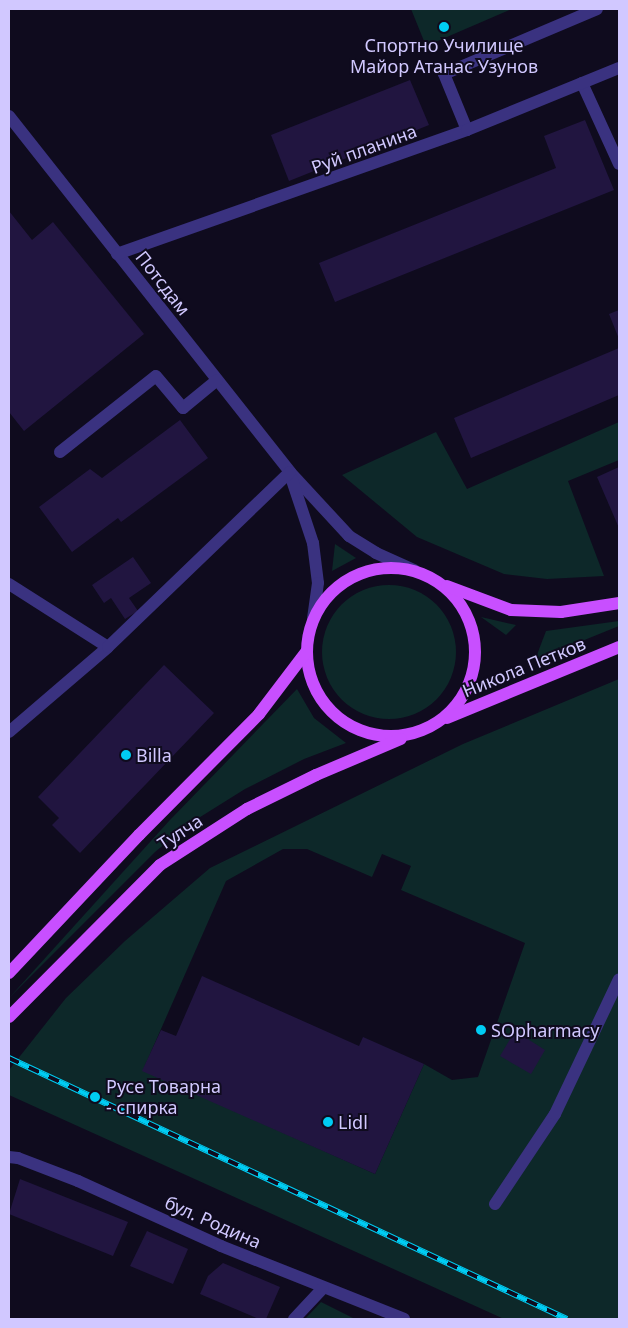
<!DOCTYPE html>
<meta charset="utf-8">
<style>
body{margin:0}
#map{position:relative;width:628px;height:1328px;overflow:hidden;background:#0f0b1e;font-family:"Noto Sans",sans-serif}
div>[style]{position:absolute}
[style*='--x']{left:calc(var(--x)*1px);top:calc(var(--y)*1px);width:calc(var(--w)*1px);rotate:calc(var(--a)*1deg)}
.green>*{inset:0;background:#0d2829}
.round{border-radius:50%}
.building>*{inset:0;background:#211540}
.minor>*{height:12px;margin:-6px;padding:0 6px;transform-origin:6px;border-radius:6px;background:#3a3280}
.major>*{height:12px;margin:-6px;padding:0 6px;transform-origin:6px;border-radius:6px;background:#c84fff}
.major>.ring{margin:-6px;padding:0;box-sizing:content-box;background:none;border:12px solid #c84fff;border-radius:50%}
.rail>*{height:5.5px;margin-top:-2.75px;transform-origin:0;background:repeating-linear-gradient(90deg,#0f0b1e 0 11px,#00ccf3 0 22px);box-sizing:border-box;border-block:1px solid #00ccf3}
.dots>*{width:14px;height:14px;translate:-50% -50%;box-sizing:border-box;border:2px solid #0f0b1e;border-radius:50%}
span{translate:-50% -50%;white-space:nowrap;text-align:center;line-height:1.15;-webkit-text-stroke:4px #0f0b1e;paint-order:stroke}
.poi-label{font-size:18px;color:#d1c8ff}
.left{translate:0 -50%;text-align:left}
.street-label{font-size:18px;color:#d1c8ff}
.frame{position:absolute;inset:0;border:10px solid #d1c8ff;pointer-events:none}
</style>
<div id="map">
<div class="green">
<i style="clip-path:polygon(411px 9px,512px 9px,426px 46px)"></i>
<i style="clip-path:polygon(619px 422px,619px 460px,568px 481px,604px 576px,547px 579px,504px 574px,417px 537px,342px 475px,436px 432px,467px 489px)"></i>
<i style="clip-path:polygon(335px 544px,356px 558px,332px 571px)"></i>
<i class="round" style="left:322px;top:585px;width:134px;height:134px"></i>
<i style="clip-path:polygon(481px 617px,516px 625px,506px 635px)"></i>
<i style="clip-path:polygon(619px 621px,619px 626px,535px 660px,546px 631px)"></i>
<i style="clip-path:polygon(evenodd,619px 679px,619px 1319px,504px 1319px,9px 1095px,9px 1070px,66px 998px,125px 941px,210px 868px,463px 744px,619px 679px,283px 849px,307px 849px,372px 877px,382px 854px,411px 866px,401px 890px,525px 943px,478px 1077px,452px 1080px,424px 1064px,375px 1174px,143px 1070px,226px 881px,283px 849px)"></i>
<i style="clip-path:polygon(297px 689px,314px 718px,346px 743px,304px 759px,245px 789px,189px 824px,155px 852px,9px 998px,169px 821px)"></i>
<i style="clip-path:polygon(321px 1302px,355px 1319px,305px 1319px)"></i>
</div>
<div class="building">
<i style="clip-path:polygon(410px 80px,429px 125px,289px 181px,271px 135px)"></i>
<i style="clip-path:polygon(585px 120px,614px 190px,335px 302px,319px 263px,556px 168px,544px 136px)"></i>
<i style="clip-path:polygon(9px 211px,32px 240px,53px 222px,144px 334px,24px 431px,9px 412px)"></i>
<i style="clip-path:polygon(619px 310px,619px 339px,609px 314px)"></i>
<i style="clip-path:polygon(619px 348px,619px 395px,471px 458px,454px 418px)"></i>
<i style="clip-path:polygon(180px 420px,208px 458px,121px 522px,118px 518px,72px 552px,39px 507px,90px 469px,102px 478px)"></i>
<i style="clip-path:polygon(619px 467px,619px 528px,597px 477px)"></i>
<i style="clip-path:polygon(133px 557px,151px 583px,129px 598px,138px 611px,125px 619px,111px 598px,104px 603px,92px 585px)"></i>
<i style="clip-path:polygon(164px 665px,214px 713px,80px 853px,52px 825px,59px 818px,38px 797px)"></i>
<i style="clip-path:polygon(202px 976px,359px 1046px,363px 1037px,424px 1064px,375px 1174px,142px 1071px,161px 1030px,176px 1036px)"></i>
<i style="clip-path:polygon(515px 1031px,545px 1050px,531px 1074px,500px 1056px)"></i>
<i style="clip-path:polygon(20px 1179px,128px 1222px,113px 1256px,9px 1214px)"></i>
<i style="clip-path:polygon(147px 1231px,188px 1249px,173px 1284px,130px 1266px)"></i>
<i style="clip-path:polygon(223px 1263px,280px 1287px,266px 1319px,259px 1319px,200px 1294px,208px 1276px)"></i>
</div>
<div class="minor">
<i style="--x:582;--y:83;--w:89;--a:65.4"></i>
<i style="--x:9;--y:116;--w:454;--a:51.7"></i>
<i style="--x:290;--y:472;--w:87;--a:47.3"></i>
<i style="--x:349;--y:536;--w:32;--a:32"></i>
<i style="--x:376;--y:553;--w:42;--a:24.1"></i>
<i style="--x:467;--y:130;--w:61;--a:-112.3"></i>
<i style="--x:444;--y:74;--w:166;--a:-23"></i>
<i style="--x:117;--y:254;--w:371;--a:-19.5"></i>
<i style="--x:467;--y:130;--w:164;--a:-22.2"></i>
<i style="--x:60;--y:452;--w:122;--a:-38.4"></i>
<i style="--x:156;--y:376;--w:42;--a:49.8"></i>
<i style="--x:183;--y:408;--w:44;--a:-39.5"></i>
<i style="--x:291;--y:477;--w:70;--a:71.6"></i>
<i style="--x:313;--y:543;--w:40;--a:82.9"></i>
<i style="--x:318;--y:583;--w:35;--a:98"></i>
<i style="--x:9;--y:584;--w:117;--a:32.5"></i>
<i style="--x:9;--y:732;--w:130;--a:-40.6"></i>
<i style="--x:108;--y:647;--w:252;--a:-43.9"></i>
<i style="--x:9;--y:1157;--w:9;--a:6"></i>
<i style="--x:18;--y:1158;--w:64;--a:21"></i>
<i style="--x:78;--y:1181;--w:157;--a:24.4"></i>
<i style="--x:221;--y:1246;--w:197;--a:21.7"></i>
<i style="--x:495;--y:1204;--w:108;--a:-56.3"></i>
<i style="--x:555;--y:1114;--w:149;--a:-64.6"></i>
<i style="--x:294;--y:1319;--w:42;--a:-46.9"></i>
</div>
<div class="major">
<i class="ring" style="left:307px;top:568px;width:156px;height:156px"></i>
<i style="--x:447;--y:586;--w:68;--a:20.6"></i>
<i style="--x:511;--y:610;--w:50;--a:2.3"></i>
<i style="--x:561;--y:612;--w:59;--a:-8.8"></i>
<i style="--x:447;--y:718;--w:186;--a:-22.4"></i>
<i style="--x:9;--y:973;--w:190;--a:-46.7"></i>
<i style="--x:139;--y:835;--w:170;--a:-45.2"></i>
<i style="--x:259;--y:714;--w:78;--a:-52.8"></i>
<i style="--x:9;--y:1017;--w:214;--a:-45.2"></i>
<i style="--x:160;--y:865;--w:103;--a:-32.8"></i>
<i style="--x:247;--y:809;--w:77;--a:-26.2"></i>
<i style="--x:316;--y:775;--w:92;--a:-23"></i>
</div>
<div class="rail">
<i style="--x:9;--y:1058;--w:616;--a:25.07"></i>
</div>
<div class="dots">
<i style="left:444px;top:27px;background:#00ccf3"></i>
<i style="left:126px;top:755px;background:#00ccf3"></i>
<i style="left:481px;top:1030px;background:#00ccf3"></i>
<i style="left:95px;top:1097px;background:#00ccf3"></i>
<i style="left:328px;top:1122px;background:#00ccf3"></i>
</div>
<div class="poi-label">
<span style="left:444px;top:56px">Спортно Училище<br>Майор Атанас Узунов</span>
<span class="left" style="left:136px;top:755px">Billa</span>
<span class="left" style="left:491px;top:1030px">SOpharmacy</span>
<span class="left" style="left:106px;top:1097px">Русе Товарна<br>- спирка</span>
<span class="left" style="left:338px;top:1122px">Lidl</span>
</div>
<div class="street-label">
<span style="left:364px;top:149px;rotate:-20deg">Руй планина</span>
<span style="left:163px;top:283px;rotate:52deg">Потсдам</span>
<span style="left:524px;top:667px;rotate:-22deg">Никола Петков</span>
<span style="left:180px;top:832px;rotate:-33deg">Тулча</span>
<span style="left:213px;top:1222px;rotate:24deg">бул. Родина</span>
</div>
<div class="frame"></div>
</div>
